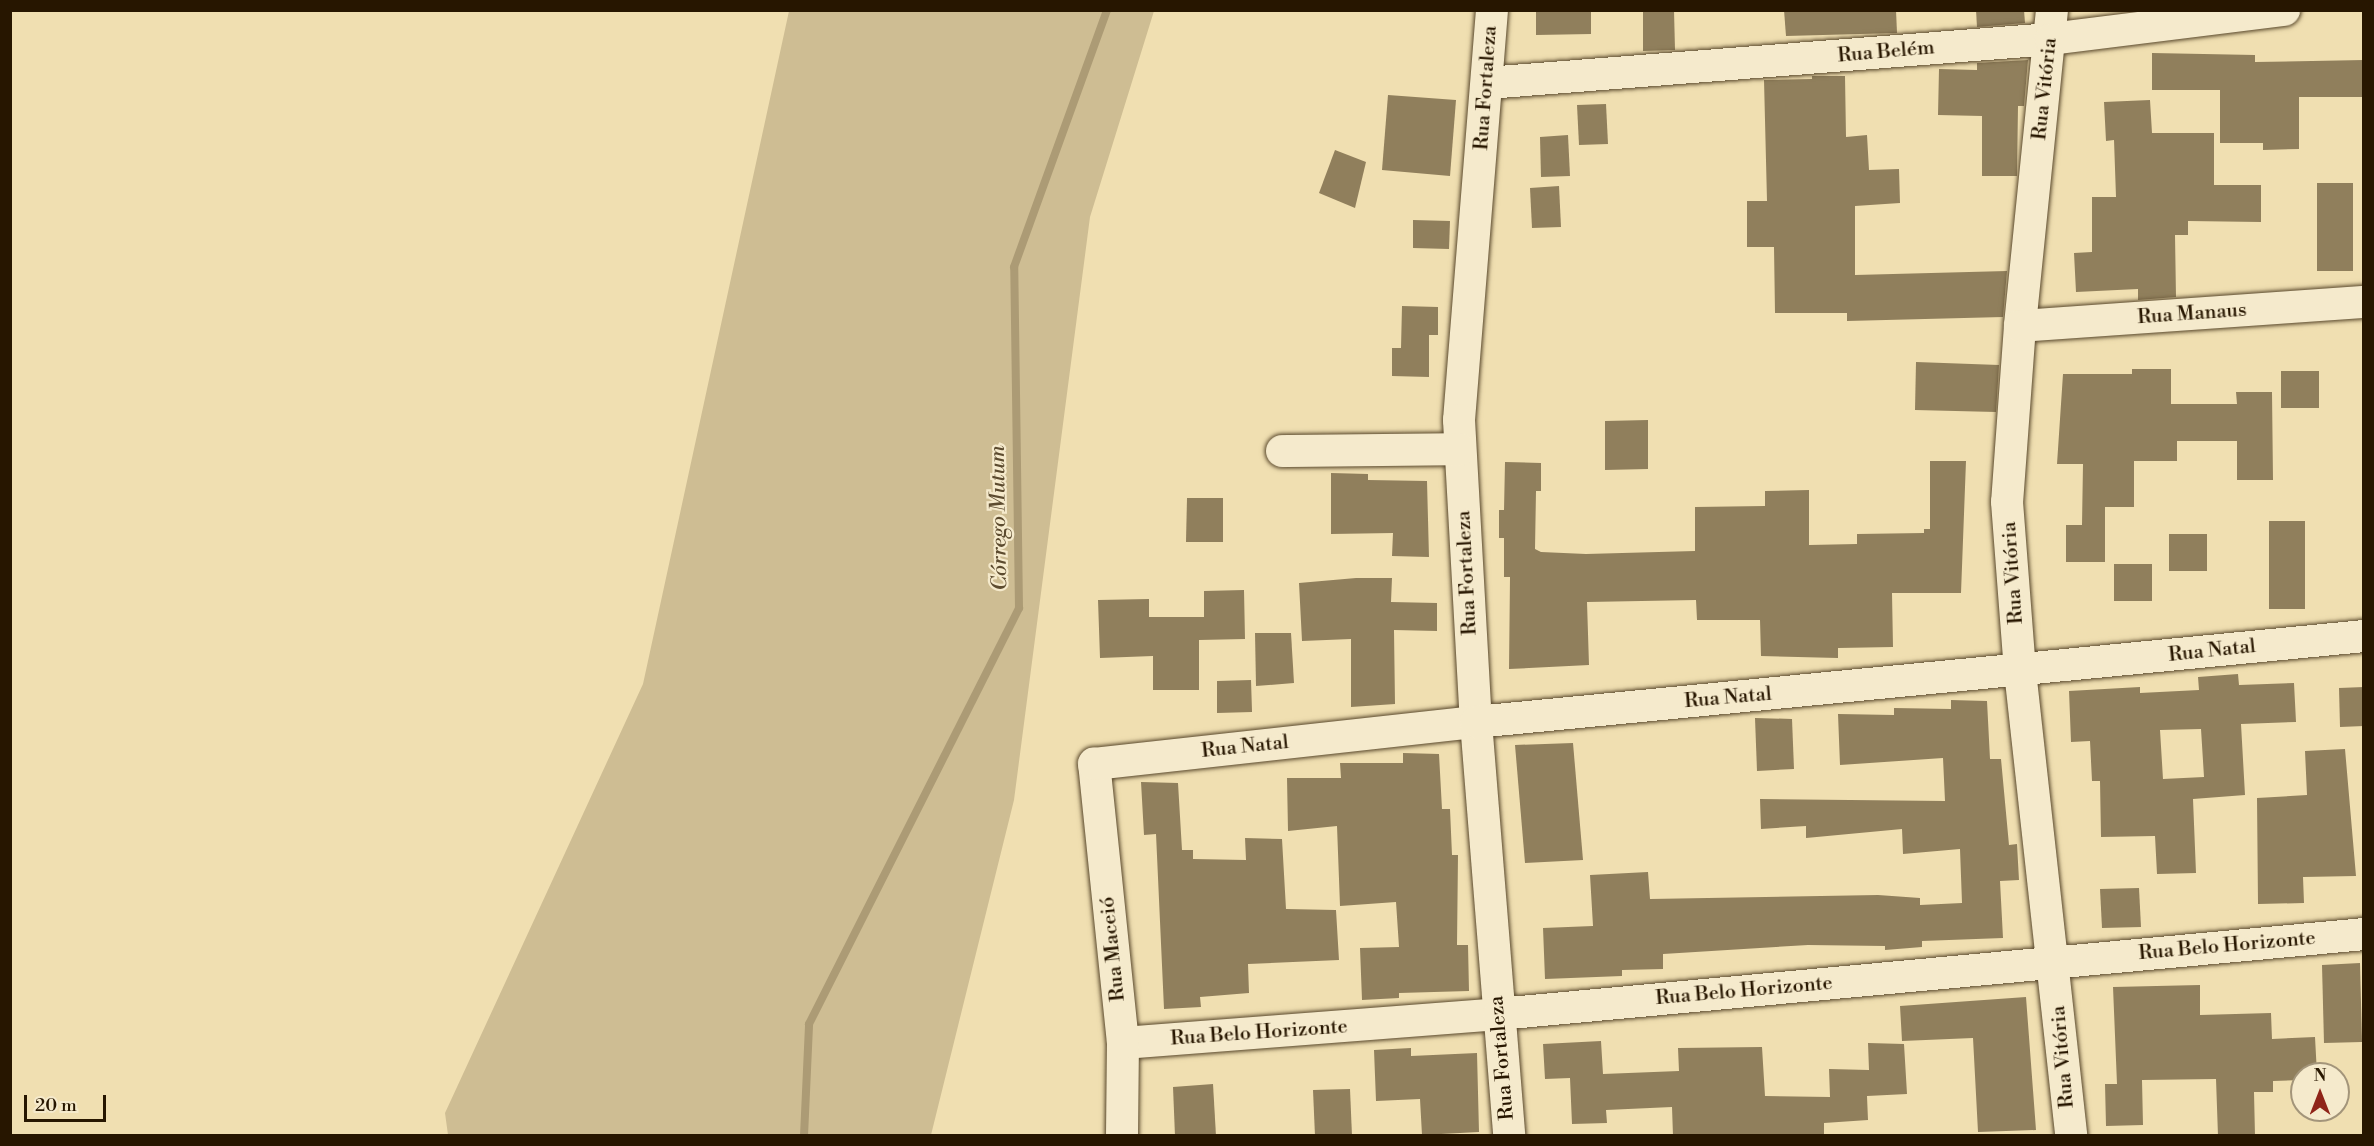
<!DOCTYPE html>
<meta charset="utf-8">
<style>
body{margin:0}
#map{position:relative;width:2374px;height:1146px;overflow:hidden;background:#f0dfb1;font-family:"Libre Bodoni",serif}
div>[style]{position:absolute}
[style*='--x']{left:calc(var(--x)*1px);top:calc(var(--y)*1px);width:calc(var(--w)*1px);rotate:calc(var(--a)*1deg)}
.green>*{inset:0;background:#cebd93}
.stream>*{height:8px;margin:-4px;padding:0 4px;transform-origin:4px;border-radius:4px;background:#ac9b75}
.building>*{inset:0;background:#907f5c}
.roads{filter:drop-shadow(0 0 2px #59482c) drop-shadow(0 0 2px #59482c)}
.street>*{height:32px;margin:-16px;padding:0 16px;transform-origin:16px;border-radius:16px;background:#f5eacc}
span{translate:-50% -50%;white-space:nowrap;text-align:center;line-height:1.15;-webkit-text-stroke:4.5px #f5eacc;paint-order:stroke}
.street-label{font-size:20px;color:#271600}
.water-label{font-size:21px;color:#5c4b2f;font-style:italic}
.frame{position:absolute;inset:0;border:12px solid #271600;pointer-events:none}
.north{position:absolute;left:2290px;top:1062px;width:60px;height:60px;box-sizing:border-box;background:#f5eacc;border:2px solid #a3957a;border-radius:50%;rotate:0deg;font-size:16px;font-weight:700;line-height:24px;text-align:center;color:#271600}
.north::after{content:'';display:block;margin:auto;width:21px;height:27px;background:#8f2418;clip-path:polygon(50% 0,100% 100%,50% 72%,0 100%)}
.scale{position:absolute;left:24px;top:1095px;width:82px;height:27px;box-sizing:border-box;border:3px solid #271600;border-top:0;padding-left:8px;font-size:18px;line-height:21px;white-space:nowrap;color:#271600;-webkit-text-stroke:4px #f5eacc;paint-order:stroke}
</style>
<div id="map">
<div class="green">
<i style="clip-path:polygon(789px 11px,1154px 11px,1090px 217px,1014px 800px,931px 1135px,448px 1135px,445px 1113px,643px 684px)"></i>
</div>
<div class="stream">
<i style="--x:804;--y:1136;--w:112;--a:-87.4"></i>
<i style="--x:809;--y:1024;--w:466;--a:-63.2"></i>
<i style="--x:1019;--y:608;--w:341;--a:-90.8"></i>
<i style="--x:1014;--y:267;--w:273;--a:-70.1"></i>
</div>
<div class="building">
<i style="clip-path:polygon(1536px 10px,1591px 10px,1591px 34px,1536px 35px)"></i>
<i style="clip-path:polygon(1643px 10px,1674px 10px,1675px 50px,1643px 51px)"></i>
<i style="clip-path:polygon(1784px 10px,1896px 10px,1897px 33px,1786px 36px)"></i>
<i style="clip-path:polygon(1976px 10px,2024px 10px,2025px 23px,1977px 27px)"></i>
<i style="clip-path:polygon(2152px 53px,2255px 55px,2255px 62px,2364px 60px,2364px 97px,2299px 97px,2299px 149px,2263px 150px,2263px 143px,2220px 143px,2220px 90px,2152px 90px)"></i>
<i style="clip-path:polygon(2028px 60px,2024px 106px,2018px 106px,2017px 176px,1982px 176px,1982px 116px,1938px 115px,1939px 69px,1977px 70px,1977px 63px)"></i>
<i style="clip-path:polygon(1812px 76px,1845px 76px,1846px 137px,1867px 135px,1869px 170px,1899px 169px,1900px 203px,1855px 206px,1855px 275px,2007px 271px,2003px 317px,1847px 321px,1847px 313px,1775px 313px,1774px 247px,1747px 247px,1747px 201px,1767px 201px,1764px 80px,1812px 79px)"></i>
<i style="clip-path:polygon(1388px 95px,1456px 100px,1450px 176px,1382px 170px)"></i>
<i style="clip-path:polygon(2150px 100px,2152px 133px,2214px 133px,2214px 185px,2261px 185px,2261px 222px,2188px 221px,2188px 235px,2175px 235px,2176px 297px,2138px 300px,2138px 289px,2076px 292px,2074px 253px,2092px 252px,2092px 197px,2116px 197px,2114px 140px,2106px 141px,2104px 102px)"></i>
<i style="clip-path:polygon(1606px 104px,1608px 144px,1579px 145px,1577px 105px)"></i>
<i style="clip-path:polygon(1568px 135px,1570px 176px,1541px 177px,1540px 137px)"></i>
<i style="clip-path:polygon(1335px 150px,1366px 162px,1355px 208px,1319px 193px)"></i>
<i style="clip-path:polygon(2317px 183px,2353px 183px,2353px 271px,2317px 271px)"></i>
<i style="clip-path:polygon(1559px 186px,1561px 227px,1532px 228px,1530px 188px)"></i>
<i style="clip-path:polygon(1413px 220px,1450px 221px,1449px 249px,1413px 248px)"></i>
<i style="clip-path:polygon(1402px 306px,1438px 307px,1438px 335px,1429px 335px,1429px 377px,1392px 376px,1392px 348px,1401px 348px)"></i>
<i style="clip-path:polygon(1916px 362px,1999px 365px,1996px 412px,1915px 410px)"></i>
<i style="clip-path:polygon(2132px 369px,2171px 369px,2171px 404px,2237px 404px,2236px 392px,2272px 392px,2273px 480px,2237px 480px,2237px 441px,2177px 441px,2177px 461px,2134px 461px,2134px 507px,2105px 507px,2105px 562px,2066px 562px,2066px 525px,2082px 525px,2083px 464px,2057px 464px,2063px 374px,2132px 374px)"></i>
<i style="clip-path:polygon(2281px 371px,2319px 371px,2319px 408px,2281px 408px)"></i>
<i style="clip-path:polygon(1648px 420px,1648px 469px,1605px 470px,1605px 421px)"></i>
<i style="clip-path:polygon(1930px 461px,1966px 461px,1961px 593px,1892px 593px,1893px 647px,1838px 648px,1838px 658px,1761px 656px,1760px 620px,1697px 620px,1696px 600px,1587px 602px,1589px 665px,1509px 669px,1510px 577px,1504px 577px,1504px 538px,1499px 538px,1499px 510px,1504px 510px,1505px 462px,1541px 463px,1541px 491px,1536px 491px,1535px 549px,1541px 552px,1586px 554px,1695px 551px,1695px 507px,1765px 506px,1765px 491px,1809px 490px,1809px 545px,1857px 544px,1857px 534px,1924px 533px,1924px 529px,1930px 529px)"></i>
<i style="clip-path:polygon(1331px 473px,1368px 474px,1368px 480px,1427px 481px,1429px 557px,1392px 556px,1393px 533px,1331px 534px)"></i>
<i style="clip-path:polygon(1187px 498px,1223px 498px,1223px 542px,1186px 542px)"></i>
<i style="clip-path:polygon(2269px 521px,2305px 521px,2305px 609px,2269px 609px)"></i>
<i style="clip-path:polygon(2169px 534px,2207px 534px,2207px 571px,2169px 571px)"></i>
<i style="clip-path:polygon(2114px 564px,2152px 564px,2152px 601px,2114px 601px)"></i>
<i style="clip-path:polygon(1356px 578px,1392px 578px,1391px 602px,1437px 603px,1437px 631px,1394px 630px,1395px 704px,1351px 707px,1351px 639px,1302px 641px,1299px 583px)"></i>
<i style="clip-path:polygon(1244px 590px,1245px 639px,1199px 640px,1199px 690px,1153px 690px,1153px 656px,1100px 658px,1098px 600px,1149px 599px,1149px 617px,1204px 617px,1204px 591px)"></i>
<i style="clip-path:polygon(1255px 633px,1291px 633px,1294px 683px,1256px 686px)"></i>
<i style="clip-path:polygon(evenodd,2238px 674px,2239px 685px,2294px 683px,2296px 722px,2241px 724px,2245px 795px,2193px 799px,2196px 873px,2157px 874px,2155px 836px,2101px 837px,2100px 781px,2092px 781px,2090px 741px,2071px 742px,2069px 691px,2140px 687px,2140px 693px,2199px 690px,2198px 677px,2238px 674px,2201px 729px,2204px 777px,2163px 779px,2160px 730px,2201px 729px)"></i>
<i style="clip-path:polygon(1251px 680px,1252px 712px,1217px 713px,1217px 681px)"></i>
<i style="clip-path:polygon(2364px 687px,2364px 726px,2340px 727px,2339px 688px)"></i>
<i style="clip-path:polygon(1951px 700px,1987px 701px,1990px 759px,2001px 759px,2009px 845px,2017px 844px,2019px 880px,2000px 881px,2003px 938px,1922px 941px,1922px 947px,1885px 950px,1885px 946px,1808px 945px,1663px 954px,1663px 969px,1622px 970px,1622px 976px,1545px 979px,1543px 928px,1593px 926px,1590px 875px,1648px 872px,1650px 899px,1878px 895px,1920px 898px,1920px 905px,1962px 903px,1960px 849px,1903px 854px,1902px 829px,1806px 838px,1806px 826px,1761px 829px,1760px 799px,1945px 801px,1943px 758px,1840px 765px,1838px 714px,1894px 715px,1894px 708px,1951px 709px)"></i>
<i style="clip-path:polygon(1755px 718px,1792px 719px,1794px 769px,1757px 771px)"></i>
<i style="clip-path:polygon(1573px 743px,1583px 860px,1525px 863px,1515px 745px)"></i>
<i style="clip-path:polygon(2345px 749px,2356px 876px,2303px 877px,2304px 903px,2258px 904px,2257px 798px,2307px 795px,2305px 751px)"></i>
<i style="clip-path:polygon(1403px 753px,1439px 754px,1442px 809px,1450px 809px,1452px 855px,1458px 855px,1457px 945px,1468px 945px,1469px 991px,1399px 993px,1399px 998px,1362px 1000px,1360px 948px,1399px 947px,1396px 902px,1340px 906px,1337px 826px,1288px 831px,1287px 778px,1341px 778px,1340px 763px,1403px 763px)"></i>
<i style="clip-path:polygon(1141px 782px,1178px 783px,1182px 850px,1193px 850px,1193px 859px,1246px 860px,1245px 838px,1282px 839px,1286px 909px,1336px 910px,1339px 960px,1248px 964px,1249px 993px,1200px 997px,1201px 1007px,1164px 1009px,1156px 834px,1144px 835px)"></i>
<i style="clip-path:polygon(2139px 888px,2141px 927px,2102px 928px,2100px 889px)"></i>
<i style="clip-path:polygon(2360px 963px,2362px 1042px,2324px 1043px,2322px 965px)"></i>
<i style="clip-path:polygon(2200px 985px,2200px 1015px,2271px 1013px,2272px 1039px,2315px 1037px,2317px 1074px,2302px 1074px,2302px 1080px,2273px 1081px,2273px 1092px,2254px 1092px,2255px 1136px,2218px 1136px,2216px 1079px,2142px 1080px,2143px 1125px,2106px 1126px,2105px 1084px,2117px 1084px,2113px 987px)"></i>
<i style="clip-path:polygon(2026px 997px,2036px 1130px,1978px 1132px,1973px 1038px,1902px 1041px,1900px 1006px)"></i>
<i style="clip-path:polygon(1601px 1041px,1603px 1074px,1679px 1071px,1678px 1048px,1762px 1047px,1765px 1096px,1830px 1097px,1829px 1069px,1869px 1070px,1868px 1043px,1904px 1044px,1907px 1094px,1867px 1096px,1868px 1120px,1824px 1123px,1824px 1136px,1673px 1136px,1672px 1107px,1606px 1110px,1607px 1123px,1572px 1124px,1570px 1078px,1545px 1079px,1543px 1044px)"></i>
<i style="clip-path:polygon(1411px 1048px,1411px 1056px,1477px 1053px,1479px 1132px,1422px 1135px,1420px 1099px,1376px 1101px,1374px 1050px)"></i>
<i style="clip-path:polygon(1213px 1084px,1216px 1136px,1175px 1136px,1173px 1087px)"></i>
<i style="clip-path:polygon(1350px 1089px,1352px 1136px,1315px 1136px,1313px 1090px)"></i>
</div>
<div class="roads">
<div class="street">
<i style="--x:1492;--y:10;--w:411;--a:94.6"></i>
<i style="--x:1459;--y:420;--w:302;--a:86.8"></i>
<i style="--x:1476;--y:722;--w:415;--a:85.4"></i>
<i style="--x:2052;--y:10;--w:318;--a:95.8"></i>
<i style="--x:2020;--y:326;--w:176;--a:94.2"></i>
<i style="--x:2007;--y:502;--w:169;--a:85.6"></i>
<i style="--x:2020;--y:671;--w:468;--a:83.7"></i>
<i style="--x:1487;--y:83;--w:566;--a:-4.46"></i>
<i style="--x:2051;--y:39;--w:235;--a:-7.1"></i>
<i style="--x:2020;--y:326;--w:345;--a:-4"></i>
<i style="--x:1282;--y:451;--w:178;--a:-0.6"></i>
<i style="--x:1123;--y:1043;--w:377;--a:-4.4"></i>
<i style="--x:1499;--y:1014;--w:869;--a:-5.28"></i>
<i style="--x:1122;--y:1136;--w:93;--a:-89.4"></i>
<i style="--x:1123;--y:1043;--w:281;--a:-95.9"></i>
<i style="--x:1094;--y:764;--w:384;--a:-6.3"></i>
<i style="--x:1476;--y:722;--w:892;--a:-5.53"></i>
</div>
</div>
<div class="street-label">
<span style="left:1886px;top:52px;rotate:-5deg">Rua Belém</span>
<span style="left:1486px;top:88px;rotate:-86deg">Rua Fortaleza</span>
<span style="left:2045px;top:89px;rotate:-84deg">Rua Vitória</span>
<span style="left:2192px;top:314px;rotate:-4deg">Rua Manaus</span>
<span style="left:1467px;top:573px;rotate:-93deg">Rua Fortaleza</span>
<span style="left:2013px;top:573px;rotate:-94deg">Rua Vitória</span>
<span style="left:2212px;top:651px;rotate:-6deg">Rua Natal</span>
<span style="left:1728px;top:698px;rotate:-5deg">Rua Natal</span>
<span style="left:1245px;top:747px;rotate:-6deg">Rua Natal</span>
<span style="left:2227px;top:946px;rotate:-5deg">Rua Belo Horizonte</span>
<span style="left:1113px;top:949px;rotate:-96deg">Rua Maceió</span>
<span style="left:1744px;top:991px;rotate:-5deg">Rua Belo Horizonte</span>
<span style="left:1259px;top:1033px;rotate:-4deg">Rua Belo Horizonte</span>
<span style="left:2063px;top:1057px;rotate:-95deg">Rua Vitória</span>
<span style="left:1502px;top:1058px;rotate:-95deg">Rua Fortaleza</span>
</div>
<div class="water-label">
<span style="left:999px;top:518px;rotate:-91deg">Córrego Mutum</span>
</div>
<div class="frame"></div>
<div class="north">N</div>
<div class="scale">20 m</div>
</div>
